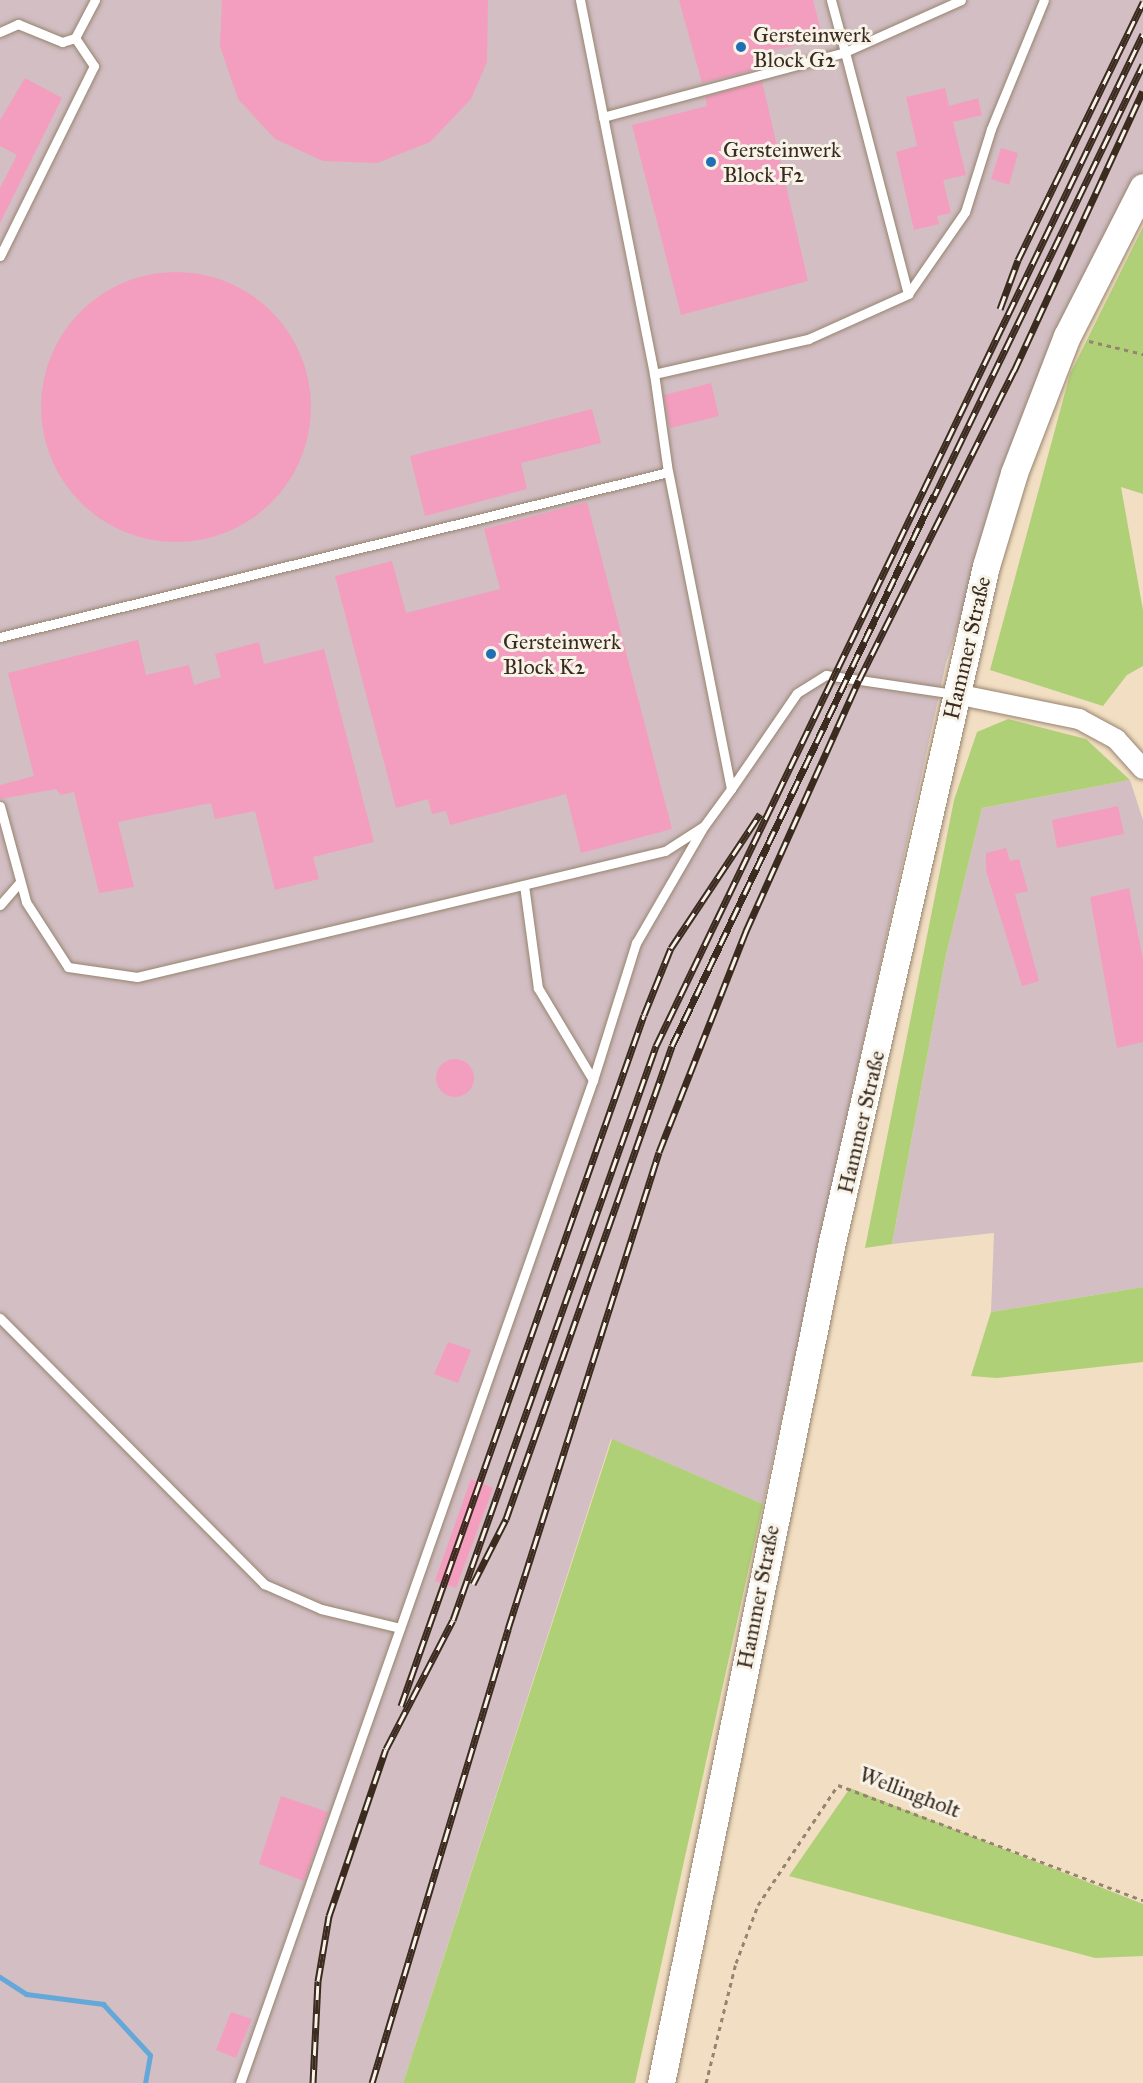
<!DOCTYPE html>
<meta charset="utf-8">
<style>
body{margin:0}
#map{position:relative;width:1143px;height:2083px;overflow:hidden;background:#f2dec2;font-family:"IM FELL Great Primer",serif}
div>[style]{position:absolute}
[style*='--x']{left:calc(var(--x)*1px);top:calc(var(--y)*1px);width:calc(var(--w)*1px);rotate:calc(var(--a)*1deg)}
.industrial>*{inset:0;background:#d2bec3}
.green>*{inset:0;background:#b0d078}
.stream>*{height:5px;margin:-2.5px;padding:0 2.5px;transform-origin:2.5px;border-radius:2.5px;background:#64a8d9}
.building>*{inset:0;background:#f49ebf}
.round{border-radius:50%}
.path>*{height:3px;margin-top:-1.5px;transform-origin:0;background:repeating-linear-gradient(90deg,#968470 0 4.5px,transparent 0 9px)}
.roads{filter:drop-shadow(0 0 2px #968470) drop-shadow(0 0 2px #968470)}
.lane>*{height:9px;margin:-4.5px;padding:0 4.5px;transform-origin:4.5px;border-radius:4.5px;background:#fff}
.street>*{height:20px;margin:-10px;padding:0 10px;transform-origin:10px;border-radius:10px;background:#fff}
.secondary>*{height:27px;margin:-13.5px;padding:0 13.5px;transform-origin:13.5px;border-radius:13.5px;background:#fff}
.rail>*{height:7px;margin-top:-3.5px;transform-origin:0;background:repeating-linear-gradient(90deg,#f7f3e8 0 14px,#3b2a1e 0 28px);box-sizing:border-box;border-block:2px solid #3b2a1e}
.dots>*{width:16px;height:16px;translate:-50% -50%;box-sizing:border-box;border:3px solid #f7f3e8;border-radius:50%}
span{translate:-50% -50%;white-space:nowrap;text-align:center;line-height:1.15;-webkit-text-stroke:6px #f7f3e8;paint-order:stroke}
.poi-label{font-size:22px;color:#3b2a1e}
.left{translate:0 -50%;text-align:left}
.street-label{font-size:22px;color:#3b2a1e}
</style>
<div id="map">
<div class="industrial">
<i style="clip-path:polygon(0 0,1143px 0,1143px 171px,1039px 374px,946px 663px,763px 1504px,611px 1439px,403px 2083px,0 2083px)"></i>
<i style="clip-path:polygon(1130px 780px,1143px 820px,1143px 1287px,991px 1312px,994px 1233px,892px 1244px,946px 955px,982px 808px)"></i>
</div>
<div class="green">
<i style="clip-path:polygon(1143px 227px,1143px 494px,1121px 487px,1143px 610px,1143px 666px,1127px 675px,1103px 706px,990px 670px,1070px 374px)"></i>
<i style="clip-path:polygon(1008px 719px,1086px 739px,1130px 780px,982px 808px,946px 955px,892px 1244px,865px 1248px,954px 800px,977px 732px)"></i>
<i style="clip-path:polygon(1143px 1287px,1143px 1362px,997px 1378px,971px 1376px,991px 1312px)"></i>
<i style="clip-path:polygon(612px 1439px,763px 1504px,635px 2083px,403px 2083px)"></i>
<i style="clip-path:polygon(850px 1788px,1143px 1904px,1143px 1956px,1095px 1958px,789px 1876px)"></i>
</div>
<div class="stream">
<i style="--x:0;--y:1977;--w:31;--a:33"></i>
<i style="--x:26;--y:1994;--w:78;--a:7.4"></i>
<i style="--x:103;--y:2004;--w:69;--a:47.3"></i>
<i style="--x:150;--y:2055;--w:28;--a:100"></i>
</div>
<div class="building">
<i style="clip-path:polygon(222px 0,488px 0,487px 62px,471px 99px,430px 142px,377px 163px,323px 161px,275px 139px,238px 99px,220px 46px)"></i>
<i style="clip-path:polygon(679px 0,813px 0,823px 39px,758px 54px,760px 68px,702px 83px)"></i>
<i style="clip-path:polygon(25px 78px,62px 98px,0 223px,0 188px,17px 155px,0 146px,0 120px)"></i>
<i style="clip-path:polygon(762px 81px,808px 281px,681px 315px,632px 125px,707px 106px,705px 97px)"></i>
<i style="clip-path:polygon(945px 88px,949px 106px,978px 98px,982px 115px,953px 122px,966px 175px,943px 180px,951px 213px,937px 216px,939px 224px,914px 230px,896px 152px,917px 146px,906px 97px)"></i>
<i style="clip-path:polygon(1001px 148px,1018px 153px,1009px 185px,991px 179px)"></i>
<i class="round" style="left:41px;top:272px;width:270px;height:270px"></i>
<i style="clip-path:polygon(711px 383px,719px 416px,670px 428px,664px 395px)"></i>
<i style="clip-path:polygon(592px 409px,601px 443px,521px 463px,527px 489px,425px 516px,410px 456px)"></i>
<i style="clip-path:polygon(587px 502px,672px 829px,581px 853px,566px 794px,450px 825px,446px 811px,432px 814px,428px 799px,396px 808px,335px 576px,392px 561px,406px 613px,500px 589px,484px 529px)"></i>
<i style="clip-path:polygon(138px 640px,146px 675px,189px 665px,194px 685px,221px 677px,215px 654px,259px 642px,264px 664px,324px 649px,374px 842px,313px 857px,319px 879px,275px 890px,255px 811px,215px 819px,211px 803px,118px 822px,134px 887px,99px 893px,74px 792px,61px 795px,56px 789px,0 799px,0 785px,34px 776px,8px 673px)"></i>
<i style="clip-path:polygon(1118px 806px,1124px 834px,1057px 848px,1052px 820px)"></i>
<i style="clip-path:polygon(1006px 848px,1010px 861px,1019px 859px,1028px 891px,1015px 894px,1039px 981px,1022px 986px,986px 871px,986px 853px)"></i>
<i style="clip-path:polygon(1129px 888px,1143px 960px,1143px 1042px,1117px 1048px,1090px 897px)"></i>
<i class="round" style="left:436px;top:1059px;width:38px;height:38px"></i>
<i style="clip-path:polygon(448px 1342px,471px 1350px,458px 1383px,434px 1374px)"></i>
<i style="clip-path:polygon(471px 1479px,493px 1488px,456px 1588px,435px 1581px)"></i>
<i style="clip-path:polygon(281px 1796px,328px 1812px,304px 1881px,259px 1864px)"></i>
<i style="clip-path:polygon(231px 2012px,252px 2019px,236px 2058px,216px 2050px)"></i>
</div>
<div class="path">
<i style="--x:1089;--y:341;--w:56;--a:13.5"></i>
<i style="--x:706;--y:2083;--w:124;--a:-76"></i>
<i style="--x:736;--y:1963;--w:62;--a:-69.2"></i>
<i style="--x:758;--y:1905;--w:144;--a:-56.3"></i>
<i style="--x:838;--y:1785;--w:326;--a:20.7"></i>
</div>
<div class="roads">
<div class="lane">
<i style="--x:580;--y:0;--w:381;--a:78.8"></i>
<i style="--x:0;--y:32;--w:20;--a:-24"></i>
<i style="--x:18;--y:24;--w:48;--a:22.2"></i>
<i style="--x:62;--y:42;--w:14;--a:-17"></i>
<i style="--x:75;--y:38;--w:43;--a:-62.2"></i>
<i style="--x:603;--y:117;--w:251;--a:-15"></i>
<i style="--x:845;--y:52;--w:54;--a:-105.1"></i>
<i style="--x:0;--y:256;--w:212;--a:-63.7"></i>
<i style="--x:94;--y:66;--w:34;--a:-124"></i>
<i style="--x:908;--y:294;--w:250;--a:-104.6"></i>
<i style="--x:845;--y:52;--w:127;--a:-24.1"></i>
<i style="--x:0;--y:637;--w:688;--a:-13.87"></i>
<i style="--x:731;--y:789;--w:116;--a:-55.5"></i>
<i style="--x:797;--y:693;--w:34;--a:-32"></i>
<i style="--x:826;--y:675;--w:129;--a:8.4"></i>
<i style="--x:0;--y:806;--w:99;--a:74.8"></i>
<i style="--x:26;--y:902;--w:77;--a:57.1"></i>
<i style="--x:68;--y:967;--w:70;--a:8.2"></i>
<i style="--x:137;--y:977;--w:543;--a:-13.42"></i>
<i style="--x:665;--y:851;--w:46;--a:-32.7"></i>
<i style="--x:704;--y:826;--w:46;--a:-53.9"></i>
<i style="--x:731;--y:789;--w:323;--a:-101.2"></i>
<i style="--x:668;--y:472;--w:99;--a:-98.1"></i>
<i style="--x:654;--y:374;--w:158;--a:-12.8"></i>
<i style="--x:808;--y:339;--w:110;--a:-24.2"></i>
<i style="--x:908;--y:294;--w:100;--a:-55.2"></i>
<i style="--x:965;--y:212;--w:87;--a:-72.6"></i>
<i style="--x:991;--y:129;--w:139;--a:-67.7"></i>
<i style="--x:524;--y:885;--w:104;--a:82.3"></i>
<i style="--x:538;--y:988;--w:107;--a:59.1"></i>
<i style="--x:0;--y:905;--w:30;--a:-49"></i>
<i style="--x:0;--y:1318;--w:375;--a:45.2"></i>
<i style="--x:264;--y:1584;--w:62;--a:23.7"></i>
<i style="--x:321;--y:1609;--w:81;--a:13.5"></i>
<i style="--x:240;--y:2083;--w:1063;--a:-70.61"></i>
<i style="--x:593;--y:1080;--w:144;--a:-72.6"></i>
<i style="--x:636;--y:943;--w:132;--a:-59.9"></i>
</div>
<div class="street">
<i style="--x:956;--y:694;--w:126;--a:11.5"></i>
<i style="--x:1079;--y:719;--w:42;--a:28.4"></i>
<i style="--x:1116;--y:739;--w:40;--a:48"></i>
</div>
<div class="secondary">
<i style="--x:661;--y:2083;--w:858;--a:-78.51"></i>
<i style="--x:832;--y:1242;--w:693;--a:-77.17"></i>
<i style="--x:986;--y:566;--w:97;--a:-73.2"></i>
<i style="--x:1014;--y:473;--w:147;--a:-68.9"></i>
<i style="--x:1067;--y:336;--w:167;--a:-63"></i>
</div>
</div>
<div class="rail">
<i style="--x:1000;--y:309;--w:52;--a:-69.8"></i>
<i style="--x:1018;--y:260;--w:287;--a:-64.1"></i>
<i style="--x:932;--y:501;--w:485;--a:-64.2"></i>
<i style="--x:473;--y:1584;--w:73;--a:-63.1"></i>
<i style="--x:506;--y:1519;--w:501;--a:-70.66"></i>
<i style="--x:672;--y:1046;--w:610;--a:-64.57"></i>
<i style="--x:401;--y:1706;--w:732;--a:-70.63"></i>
<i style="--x:644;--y:1015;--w:72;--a:-68.1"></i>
<i style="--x:671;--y:948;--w:161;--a:-56.4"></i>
<i style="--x:313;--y:2083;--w:102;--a:-87.2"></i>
<i style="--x:318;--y:1981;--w:66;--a:-80.4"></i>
<i style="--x:329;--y:1916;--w:176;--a:-71.2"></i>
<i style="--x:386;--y:1749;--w:145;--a:-62.6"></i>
<i style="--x:453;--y:1620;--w:609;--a:-70.52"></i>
<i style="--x:656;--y:1046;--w:1123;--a:-64.3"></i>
<i style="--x:372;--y:2083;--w:474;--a:-73.3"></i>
<i style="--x:508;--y:1629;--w:500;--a:-72.43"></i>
<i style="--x:659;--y:1152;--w:238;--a:-68.5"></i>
<i style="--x:746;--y:931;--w:275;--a:-65.8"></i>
<i style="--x:859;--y:680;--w:346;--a:-63.4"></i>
<i style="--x:1014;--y:371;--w:308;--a:-65.3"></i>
</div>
<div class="dots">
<i style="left:741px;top:47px;background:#1f6fb2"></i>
<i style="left:711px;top:162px;background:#1f6fb2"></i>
<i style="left:491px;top:654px;background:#1f6fb2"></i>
</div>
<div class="poi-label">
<span class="left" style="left:753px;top:47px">Gersteinwerk<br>Block G2</span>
<span class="left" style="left:723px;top:162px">Gersteinwerk<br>Block F2</span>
<span class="left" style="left:503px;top:654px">Gersteinwerk<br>Block K2</span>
</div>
<div class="street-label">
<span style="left:967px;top:648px;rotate:-77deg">Hammer Straße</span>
<span style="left:861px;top:1122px;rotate:-77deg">Hammer Straße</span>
<span style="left:758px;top:1597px;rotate:-79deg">Hammer Straße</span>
<span style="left:910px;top:1792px;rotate:21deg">Wellingholt</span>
</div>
</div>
